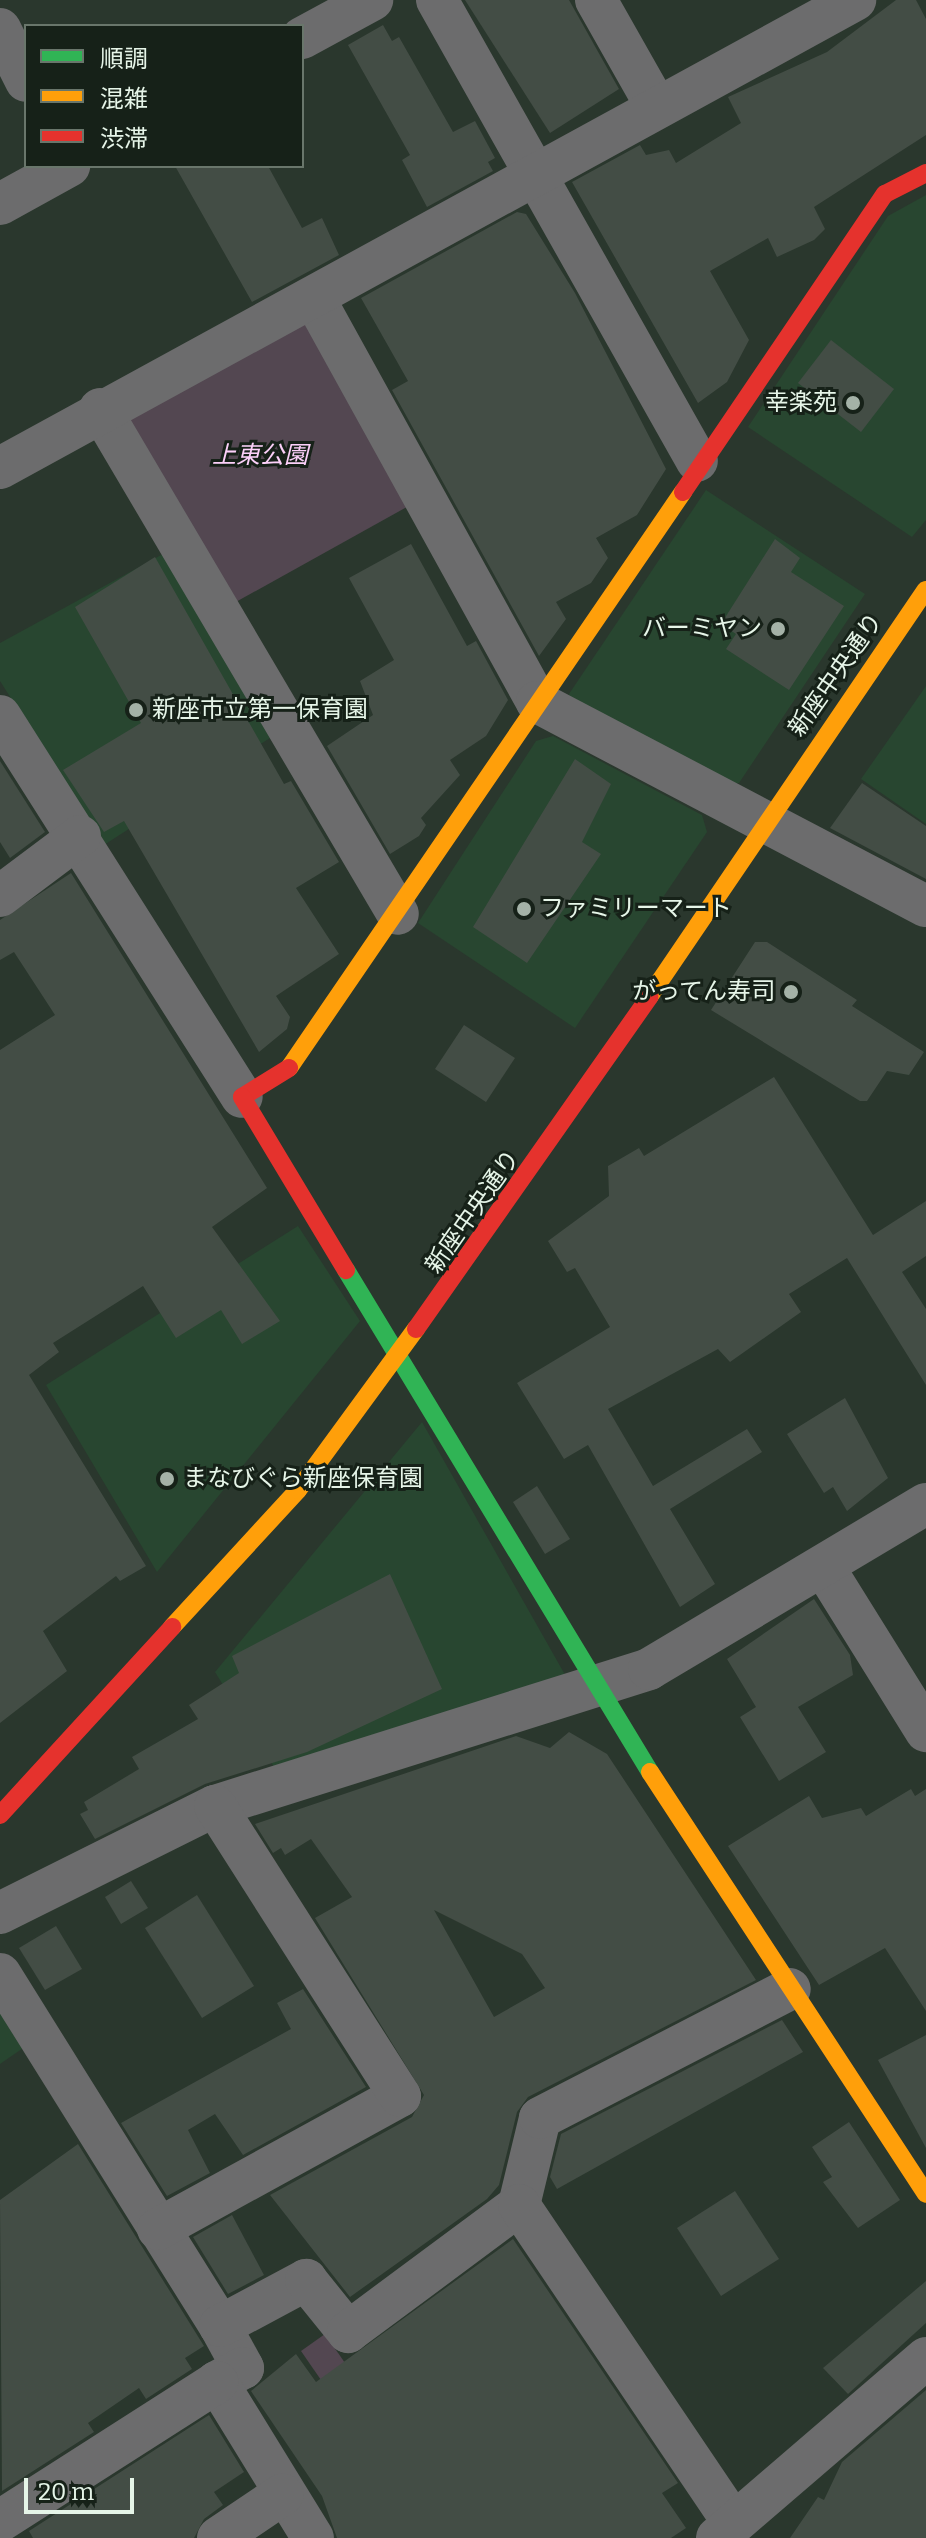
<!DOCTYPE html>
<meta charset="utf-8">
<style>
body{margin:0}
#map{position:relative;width:926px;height:2538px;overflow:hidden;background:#2a372d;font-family:Bitter,"Noto Sans JP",serif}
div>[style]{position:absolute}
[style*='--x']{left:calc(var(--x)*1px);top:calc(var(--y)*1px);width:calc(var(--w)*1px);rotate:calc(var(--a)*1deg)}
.built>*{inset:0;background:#284630}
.green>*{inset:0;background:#534751}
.building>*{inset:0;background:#434d45}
.street>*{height:42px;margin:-21px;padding:0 21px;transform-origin:21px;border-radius:21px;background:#6c6c6d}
.fast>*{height:18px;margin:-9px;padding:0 9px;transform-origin:9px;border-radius:9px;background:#30b455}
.slow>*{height:18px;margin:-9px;padding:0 9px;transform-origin:9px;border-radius:9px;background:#ff9f0a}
.jam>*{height:18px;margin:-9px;padding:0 9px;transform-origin:9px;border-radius:9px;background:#e5322d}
.dots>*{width:22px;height:22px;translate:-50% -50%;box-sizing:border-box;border:4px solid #162118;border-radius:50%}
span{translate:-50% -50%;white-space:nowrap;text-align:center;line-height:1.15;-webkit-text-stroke:6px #162118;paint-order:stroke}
.poi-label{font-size:24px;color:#e6f5e8}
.right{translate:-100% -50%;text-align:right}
.left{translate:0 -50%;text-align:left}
.park-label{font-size:24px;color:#fcd0f9;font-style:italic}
.street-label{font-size:24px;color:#e6f5e8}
.legend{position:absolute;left:24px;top:24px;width:280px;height:144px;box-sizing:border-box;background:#162118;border:2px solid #69766b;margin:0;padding:10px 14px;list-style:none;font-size:24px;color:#e6f5e8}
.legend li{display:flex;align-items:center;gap:16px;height:40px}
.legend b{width:40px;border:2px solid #69766b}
.scale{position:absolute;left:24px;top:2478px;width:110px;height:36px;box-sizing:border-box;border:4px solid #e6f5e8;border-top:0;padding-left:10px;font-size:24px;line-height:28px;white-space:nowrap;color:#e6f5e8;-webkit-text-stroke:6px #162118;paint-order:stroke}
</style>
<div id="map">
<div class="built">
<i style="clip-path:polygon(926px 195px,926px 520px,912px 537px,748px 427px,888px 216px)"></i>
<i style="clip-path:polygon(706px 490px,865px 594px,739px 783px,720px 784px,572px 710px,569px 694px)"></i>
<i style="clip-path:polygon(163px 554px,270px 738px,104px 845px,0 681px,0 643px)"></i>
<i style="clip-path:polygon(926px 686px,926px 824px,861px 779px)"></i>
<i style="clip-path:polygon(553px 736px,702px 815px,707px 832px,575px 1028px,418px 923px,536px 741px)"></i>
<i style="clip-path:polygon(298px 1226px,360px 1321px,157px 1572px,46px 1385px)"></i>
<i style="clip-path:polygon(422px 1422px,568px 1680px,279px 1775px,215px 1672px)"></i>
<i style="clip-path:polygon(0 1995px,29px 2044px,0 2064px)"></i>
</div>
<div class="green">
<i style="clip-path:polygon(314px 298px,423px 498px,216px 613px,100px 409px)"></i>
<i style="clip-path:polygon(325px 2334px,376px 2408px,352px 2425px,301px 2351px)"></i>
</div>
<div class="building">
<i style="clip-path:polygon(465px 0,569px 0,619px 89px,550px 133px)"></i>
<i style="clip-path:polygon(896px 0,916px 0,926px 19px,926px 135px,814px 207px,825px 229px,814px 240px,777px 257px,768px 238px,710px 271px,749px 340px,727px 382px,698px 403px,572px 182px,640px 145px,646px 155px,669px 150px,676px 163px,741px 123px,728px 97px,827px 52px)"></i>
<i style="clip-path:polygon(383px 25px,392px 41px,399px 37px,453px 132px,475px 121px,495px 158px,488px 162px,493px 171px,427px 207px,402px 160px,410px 155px,348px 45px)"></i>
<i style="clip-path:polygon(175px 166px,268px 166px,302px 228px,322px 218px,339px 255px,252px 302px)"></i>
<i style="clip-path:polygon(517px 212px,526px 214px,575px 293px,666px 469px,637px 515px,596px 538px,608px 558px,591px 583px,556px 602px,566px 619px,539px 656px,392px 390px,408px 381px,361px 298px)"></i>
<i style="clip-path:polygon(831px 340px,894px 389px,861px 432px,798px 383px)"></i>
<i style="clip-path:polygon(775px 539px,800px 558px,791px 572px,844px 606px,789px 690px,726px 649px,736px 634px,721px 624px)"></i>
<i style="clip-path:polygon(411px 544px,467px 646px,476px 641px,508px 700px,486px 736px,450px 760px,460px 775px,421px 818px,426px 825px,419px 836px,390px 854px,327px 746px,373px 715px,360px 681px,394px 660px,349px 578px)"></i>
<i style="clip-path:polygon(155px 557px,284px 784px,291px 781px,339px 862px,296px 888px,339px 954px,276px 996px,290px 1017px,287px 1029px,259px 1052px,124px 821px,104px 832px,63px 770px,141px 723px,75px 607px)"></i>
<i style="clip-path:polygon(575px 759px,611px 784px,582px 842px,601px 854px,527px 963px,473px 927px)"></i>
<i style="clip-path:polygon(0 761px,45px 832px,10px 858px,0 842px)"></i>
<i style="clip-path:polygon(862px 783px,926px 826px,926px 879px,830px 828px)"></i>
<i style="clip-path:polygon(71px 873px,267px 1188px,212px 1227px,280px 1321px,242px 1344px,221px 1310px,176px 1338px,143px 1286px,53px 1343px,59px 1352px,29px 1375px,146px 1566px,120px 1581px,116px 1576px,43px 1631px,67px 1671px,0 1723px,0 1050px,55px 1015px,14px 952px,0 960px,0 920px)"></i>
<i style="clip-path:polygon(755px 942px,767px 942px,857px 1000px,852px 1006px,924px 1052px,909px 1075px,887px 1071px,867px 1101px,860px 1101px,711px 1010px)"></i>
<i style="clip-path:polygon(464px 1025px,515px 1058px,486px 1102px,435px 1069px)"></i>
<i style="clip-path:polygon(774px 1077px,873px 1235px,926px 1201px,926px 1256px,902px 1272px,926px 1309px,926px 1385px,847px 1258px,789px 1294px,801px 1312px,730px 1362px,718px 1349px,608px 1409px,653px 1486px,747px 1429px,762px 1452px,670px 1509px,715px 1584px,680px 1607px,588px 1445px,564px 1459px,517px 1383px,610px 1327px,575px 1268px,567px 1272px,548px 1241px,609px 1196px,608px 1166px,639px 1148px,644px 1156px)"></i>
<i style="clip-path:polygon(845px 1398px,888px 1478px,847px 1511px,833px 1487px,824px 1493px,787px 1434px)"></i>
<i style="clip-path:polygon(537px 1486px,570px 1539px,545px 1554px,513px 1502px)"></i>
<i style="clip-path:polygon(390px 1574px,442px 1689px,307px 1752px,205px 1784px,95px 1839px,80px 1814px,88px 1810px,84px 1802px,139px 1769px,132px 1757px,198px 1719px,189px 1705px,239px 1673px,232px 1656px)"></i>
<i style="clip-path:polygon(814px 1599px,850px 1655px,853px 1675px,798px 1707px,826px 1752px,779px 1781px,740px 1717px,756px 1707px,727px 1659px)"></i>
<i style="clip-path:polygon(evenodd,569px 1732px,607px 1754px,756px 1980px,528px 2097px,517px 2112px,499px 2185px,487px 2199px,350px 2297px,270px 2195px,412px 2117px,424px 2095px,315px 1918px,352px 1897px,311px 1839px,285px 1855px,281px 1848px,273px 1853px,255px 1824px,516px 1736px,550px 1748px,569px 1732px,434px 1910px,522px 1954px,545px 1988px,494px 2017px,434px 1910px)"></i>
<i style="clip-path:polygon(911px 1789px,915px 1796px,926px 1789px,926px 2011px,885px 1948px,819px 1985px,728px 1846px,809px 1796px,822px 1818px,861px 1808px,866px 1816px)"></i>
<i style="clip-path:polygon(131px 1881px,148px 1908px,121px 1924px,105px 1897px)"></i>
<i style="clip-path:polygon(197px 1895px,254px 1986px,202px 2018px,145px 1928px)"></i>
<i style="clip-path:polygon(56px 1926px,82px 1969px,45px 1990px,19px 1948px)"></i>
<i style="clip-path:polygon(303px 1989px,366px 2087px,243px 2155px,215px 2114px,188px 2130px,210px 2173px,167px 2196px,121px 2123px,291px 2029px,277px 2003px)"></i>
<i style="clip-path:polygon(782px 2020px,803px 2052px,557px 2189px,550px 2177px,561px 2134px)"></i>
<i style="clip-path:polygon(926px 2035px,926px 2148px,878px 2060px)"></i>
<i style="clip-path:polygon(849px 2122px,900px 2200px,858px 2228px,823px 2182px,832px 2177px,812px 2147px)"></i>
<i style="clip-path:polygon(78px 2144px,204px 2346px,185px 2358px,192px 2369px,146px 2399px,139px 2388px,88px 2423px,94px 2432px,2px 2491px,0 2200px)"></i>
<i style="clip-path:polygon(735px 2191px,779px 2259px,721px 2296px,677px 2228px)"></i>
<i style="clip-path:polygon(232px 2215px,264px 2275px,228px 2294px,193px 2237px)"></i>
<i style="clip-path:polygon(513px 2239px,678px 2483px,662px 2493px,686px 2528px,671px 2538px,337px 2538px,322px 2496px,251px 2391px,296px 2354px,316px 2382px)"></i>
<i style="clip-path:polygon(926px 2281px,926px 2323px,848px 2394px,823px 2368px)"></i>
<i style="clip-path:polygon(926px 2390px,926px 2538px,790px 2538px,818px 2497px,824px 2500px,842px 2462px)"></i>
<i style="clip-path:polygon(209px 2415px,244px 2472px,214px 2492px,223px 2505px,204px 2519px,194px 2538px,33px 2538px,29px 2531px)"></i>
</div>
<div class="street">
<i style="--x:437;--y:0;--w:529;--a:60.58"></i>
<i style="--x:596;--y:0;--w:122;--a:60.5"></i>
<i style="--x:0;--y:29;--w:58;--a:63.4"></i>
<i style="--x:302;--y:38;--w:80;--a:-28.5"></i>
<i style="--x:0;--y:204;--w:79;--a:-28.8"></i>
<i style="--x:314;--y:298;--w:461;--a:61.1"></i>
<i style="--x:537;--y:702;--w:439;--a:27.7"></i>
<i style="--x:100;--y:409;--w:586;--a:59.46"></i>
<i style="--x:0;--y:468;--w:975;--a:-28.69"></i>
<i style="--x:0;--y:716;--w:451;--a:57.6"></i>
<i style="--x:0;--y:896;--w:100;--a:-36.9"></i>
<i style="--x:825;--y:1569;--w:191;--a:58.1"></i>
<i style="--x:0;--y:1913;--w:240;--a:-26.5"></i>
<i style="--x:215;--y:1806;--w:455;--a:-17.5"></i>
<i style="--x:649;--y:1669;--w:322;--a:-30.8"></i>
<i style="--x:0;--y:1974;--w:415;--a:58"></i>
<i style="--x:220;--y:2326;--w:48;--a:61.3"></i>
<i style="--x:243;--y:2368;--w:30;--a:152"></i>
<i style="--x:217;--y:2382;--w:183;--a:58.4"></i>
<i style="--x:519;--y:2205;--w:89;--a:-76.4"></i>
<i style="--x:540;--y:2118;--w:281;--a:-27.3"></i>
<i style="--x:158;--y:2229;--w:276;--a:-28.8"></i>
<i style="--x:400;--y:2096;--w:344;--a:-122.5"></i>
<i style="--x:220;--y:2326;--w:98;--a:-28.1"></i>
<i style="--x:306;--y:2280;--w:67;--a:51.1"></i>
<i style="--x:348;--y:2332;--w:213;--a:-36.6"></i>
<i style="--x:519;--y:2205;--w:381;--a:56"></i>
<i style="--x:0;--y:2521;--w:258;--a:-32.6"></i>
<i style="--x:218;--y:2538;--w:78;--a:-34.1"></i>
<i style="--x:717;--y:2538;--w:276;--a:-40.7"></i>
</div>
<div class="fast">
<i style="--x:346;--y:1270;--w:587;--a:58.8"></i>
</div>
<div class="slow">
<i style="--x:649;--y:997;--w:492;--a:-55.8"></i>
<i style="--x:289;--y:1068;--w:698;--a:-55.63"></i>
<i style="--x:172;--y:1627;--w:186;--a:-47.4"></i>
<i style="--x:298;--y:1490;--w:200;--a:-53.8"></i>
<i style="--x:650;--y:1772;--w:504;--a:56.81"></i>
</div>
<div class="jam">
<i style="--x:683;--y:492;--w:360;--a:-55.9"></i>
<i style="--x:885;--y:194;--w:46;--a:-27.1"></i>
<i style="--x:289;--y:1068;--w:55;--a:148.3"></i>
<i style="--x:242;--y:1097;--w:202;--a:59"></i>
<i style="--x:416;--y:1329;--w:406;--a:-54.9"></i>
<i style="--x:0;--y:1815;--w:255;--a:-47.5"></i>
</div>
<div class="dots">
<i style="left:853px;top:403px;background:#a4b2a7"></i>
<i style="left:778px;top:629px;background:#a4b2a7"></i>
<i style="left:136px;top:710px;background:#a4b2a7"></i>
<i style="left:524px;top:909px;background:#a4b2a7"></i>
<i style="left:791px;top:992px;background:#a4b2a7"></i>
<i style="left:167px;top:1479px;background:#a4b2a7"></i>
</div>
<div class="poi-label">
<span class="right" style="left:837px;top:403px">幸楽苑</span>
<span class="right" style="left:762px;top:629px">バーミヤン</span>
<span class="left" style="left:152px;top:710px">新座市立第一保育園</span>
<span class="left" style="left:540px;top:909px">ファミリーマート</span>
<span class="right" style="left:775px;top:992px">がってん寿司</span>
<span class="left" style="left:183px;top:1479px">まなびぐら新座保育園</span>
</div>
<div class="park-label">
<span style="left:260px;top:456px">上東公園</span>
</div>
<div class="street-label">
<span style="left:836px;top:675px;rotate:-55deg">新座中央通り</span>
<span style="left:473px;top:1212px;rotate:-55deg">新座中央通り</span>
</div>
<ul class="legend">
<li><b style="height:10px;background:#30b455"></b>順調</li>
<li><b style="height:10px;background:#ff9f0a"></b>混雑</li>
<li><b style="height:10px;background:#e5322d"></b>渋滞</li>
</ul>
<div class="scale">20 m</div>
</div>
